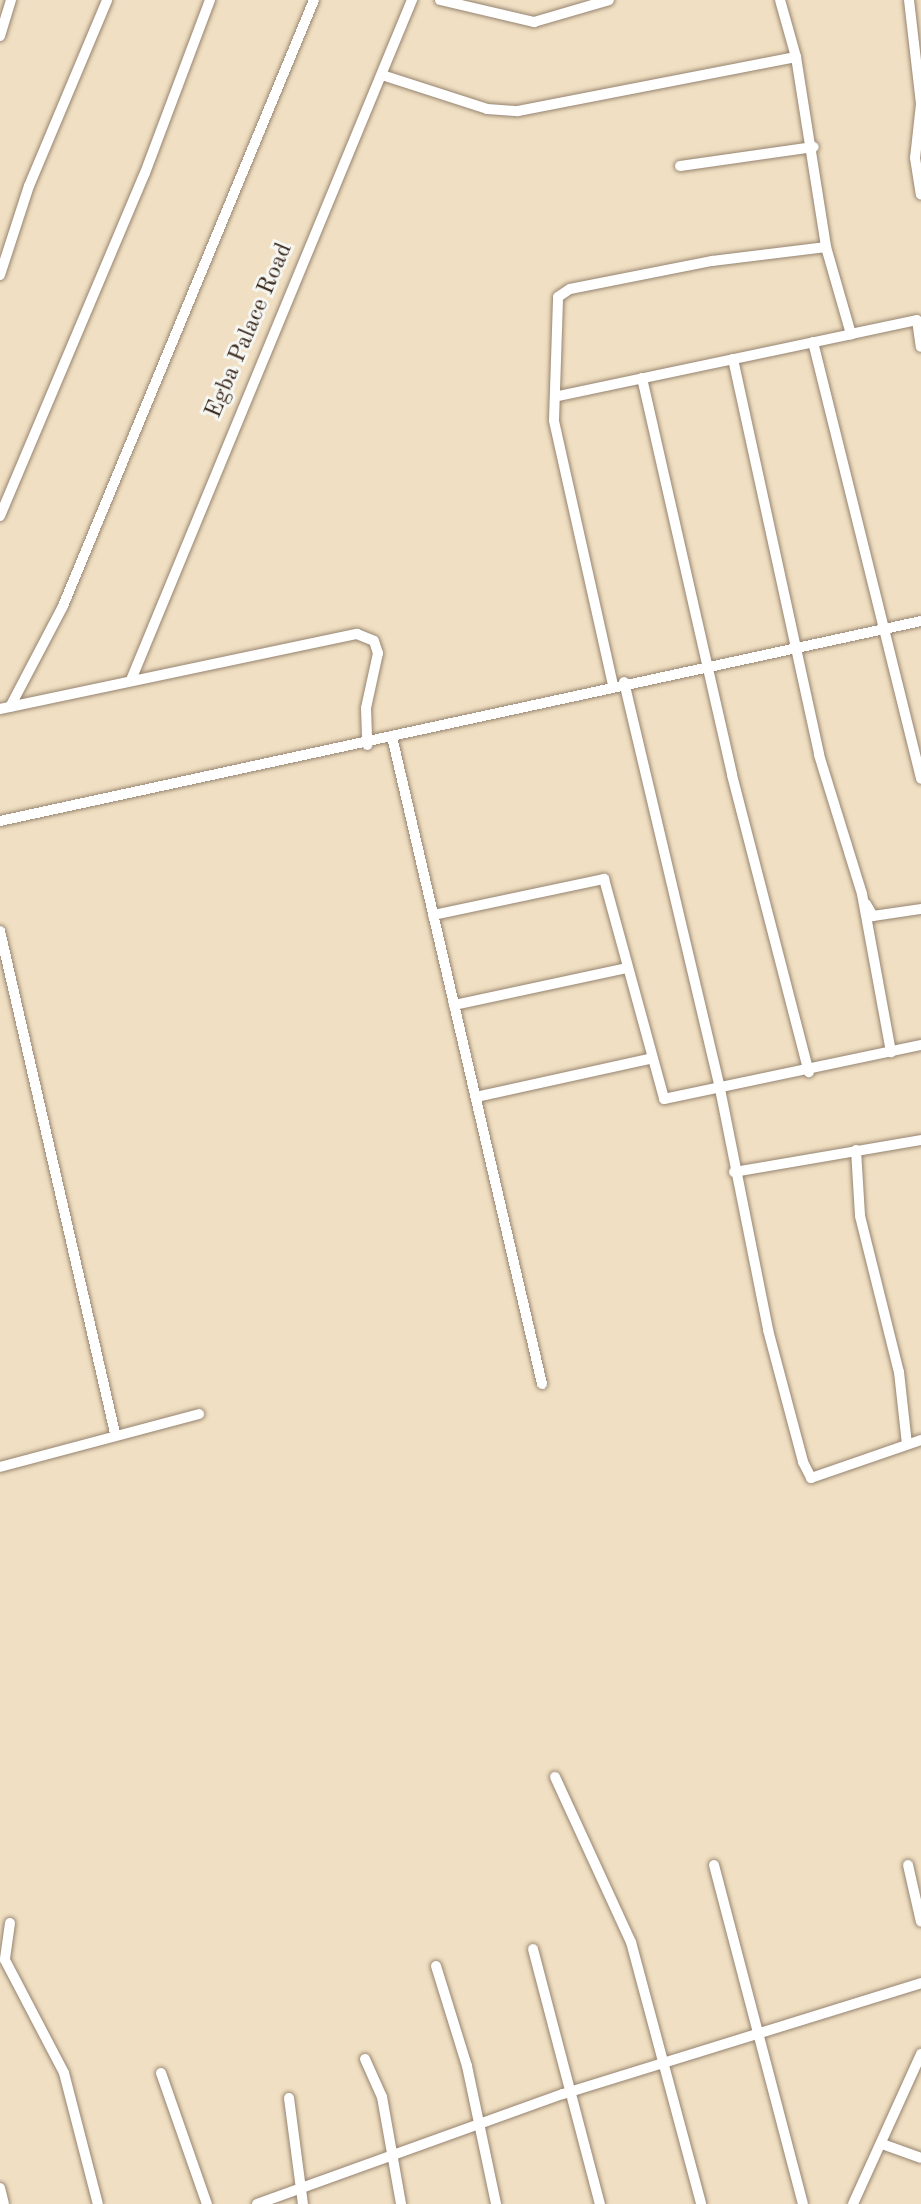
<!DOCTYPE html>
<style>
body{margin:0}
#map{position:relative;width:921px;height:2204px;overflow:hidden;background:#f0dfc2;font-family:"Old Standard TT",serif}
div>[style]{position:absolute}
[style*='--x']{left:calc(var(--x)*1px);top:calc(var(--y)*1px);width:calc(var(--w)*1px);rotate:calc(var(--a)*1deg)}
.roads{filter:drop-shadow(0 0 2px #968470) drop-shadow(0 0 2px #968470)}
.minor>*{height:10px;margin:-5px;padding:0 5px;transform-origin:5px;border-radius:5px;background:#fff}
span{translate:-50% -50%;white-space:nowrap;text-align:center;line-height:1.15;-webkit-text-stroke:6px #f6f6f2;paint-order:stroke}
.street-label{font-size:24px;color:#3b2a1e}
</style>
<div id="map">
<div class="roads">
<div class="minor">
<i style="--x:440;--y:0;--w:97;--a:13.2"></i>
<i style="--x:534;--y:22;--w:78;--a:-16.3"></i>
<i style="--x:780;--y:0;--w:59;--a:74.3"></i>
<i style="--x:909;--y:0;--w:105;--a:83.4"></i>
<i style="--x:921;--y:104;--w:54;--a:96.3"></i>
<i style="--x:915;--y:158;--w:37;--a:81"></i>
<i style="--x:0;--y:36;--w:38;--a:-73"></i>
<i style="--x:382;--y:75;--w:110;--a:17.9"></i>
<i style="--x:487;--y:109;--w:31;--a:4"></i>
<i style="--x:518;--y:111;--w:283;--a:-11"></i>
<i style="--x:796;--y:57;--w:192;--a:81"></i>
<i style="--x:680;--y:166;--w:135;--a:-8.1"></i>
<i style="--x:0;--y:275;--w:94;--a:-72"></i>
<i style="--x:29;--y:186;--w:202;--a:-67.2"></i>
<i style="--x:813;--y:342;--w:450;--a:76.1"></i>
<i style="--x:733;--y:359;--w:405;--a:77.7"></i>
<i style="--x:819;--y:755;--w:145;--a:72.8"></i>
<i style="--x:862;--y:894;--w:161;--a:79.6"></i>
<i style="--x:642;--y:378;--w:407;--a:77.2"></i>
<i style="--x:732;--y:775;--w:307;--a:75.5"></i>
<i style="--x:558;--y:396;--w:299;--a:-11.9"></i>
<i style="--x:0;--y:516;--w:372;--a:-67.1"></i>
<i style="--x:145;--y:173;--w:185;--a:-69.4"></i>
<i style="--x:131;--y:680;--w:736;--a:-67.55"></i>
<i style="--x:624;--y:682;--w:418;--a:76.7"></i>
<i style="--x:720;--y:1089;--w:246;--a:78.7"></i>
<i style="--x:768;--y:1330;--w:137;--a:75.1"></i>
<i style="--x:803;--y:1462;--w:18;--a:63"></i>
<i style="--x:811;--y:1478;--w:116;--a:-19.1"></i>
<i style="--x:613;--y:685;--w:271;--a:-102.6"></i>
<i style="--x:554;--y:420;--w:123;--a:-88.1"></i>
<i style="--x:558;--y:297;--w:14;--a:-34"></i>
<i style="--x:570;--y:289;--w:145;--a:-11.2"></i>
<i style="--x:712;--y:261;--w:115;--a:-7"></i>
<i style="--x:826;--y:247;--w:91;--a:74"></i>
<i style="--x:851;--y:334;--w:67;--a:-12"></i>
<i style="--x:917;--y:320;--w:27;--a:82"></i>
<i style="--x:10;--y:707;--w:114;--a:-62.3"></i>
<i style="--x:63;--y:606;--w:656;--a:-67.5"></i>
<i style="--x:0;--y:709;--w:365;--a:-11.9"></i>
<i style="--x:357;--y:634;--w:18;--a:22"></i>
<i style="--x:374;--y:641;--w:13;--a:72"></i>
<i style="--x:378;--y:653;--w:56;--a:102.3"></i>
<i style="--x:366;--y:708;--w:37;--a:88"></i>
<i style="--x:393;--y:741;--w:660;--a:76.95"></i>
<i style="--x:0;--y:821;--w:942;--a:-12.25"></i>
<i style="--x:866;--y:904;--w:14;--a:60"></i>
<i style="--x:873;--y:916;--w:49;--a:-8.3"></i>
<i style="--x:433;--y:915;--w:175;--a:-11.9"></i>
<i style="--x:604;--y:879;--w:228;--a:74.7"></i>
<i style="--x:664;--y:1099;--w:263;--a:-11.9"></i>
<i style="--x:0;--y:931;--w:515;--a:77.1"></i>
<i style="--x:454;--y:1005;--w:176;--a:-12.1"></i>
<i style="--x:476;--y:1097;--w:177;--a:-12.4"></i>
<i style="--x:856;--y:1150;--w:66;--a:86.5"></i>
<i style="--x:860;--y:1216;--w:161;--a:76"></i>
<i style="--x:899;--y:1372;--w:72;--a:83.7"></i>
<i style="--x:734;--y:1172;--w:190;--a:-9.7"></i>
<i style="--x:0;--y:1467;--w:206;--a:-14.9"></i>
<i style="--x:555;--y:1777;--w:182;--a:65.3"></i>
<i style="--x:631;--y:1942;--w:271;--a:75"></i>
<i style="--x:714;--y:1865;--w:350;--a:75.3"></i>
<i style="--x:908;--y:1865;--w:58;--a:77.2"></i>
<i style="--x:10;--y:1923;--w:37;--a:98"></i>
<i style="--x:5;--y:1960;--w:127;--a:62.4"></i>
<i style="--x:64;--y:2073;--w:135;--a:75.5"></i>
<i style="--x:533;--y:1949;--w:264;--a:75.3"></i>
<i style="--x:436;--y:1966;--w:105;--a:72.8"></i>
<i style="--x:467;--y:2066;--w:141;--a:78.1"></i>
<i style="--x:365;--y:2059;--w:42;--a:65.9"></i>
<i style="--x:382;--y:2097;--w:109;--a:79.9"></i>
<i style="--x:161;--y:2073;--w:139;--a:70.7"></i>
<i style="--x:289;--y:2098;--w:107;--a:82.5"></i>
<i style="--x:882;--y:2144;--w:41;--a:19.7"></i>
<i style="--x:0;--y:2188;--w:16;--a:76"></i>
<i style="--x:257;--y:2204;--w:325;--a:-19.8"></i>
<i style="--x:563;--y:2094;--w:375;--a:-17.2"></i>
<i style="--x:853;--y:2204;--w:165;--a:-65.6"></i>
</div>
</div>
<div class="street-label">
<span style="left:250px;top:331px;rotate:-67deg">Egba Palace Road</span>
</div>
</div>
